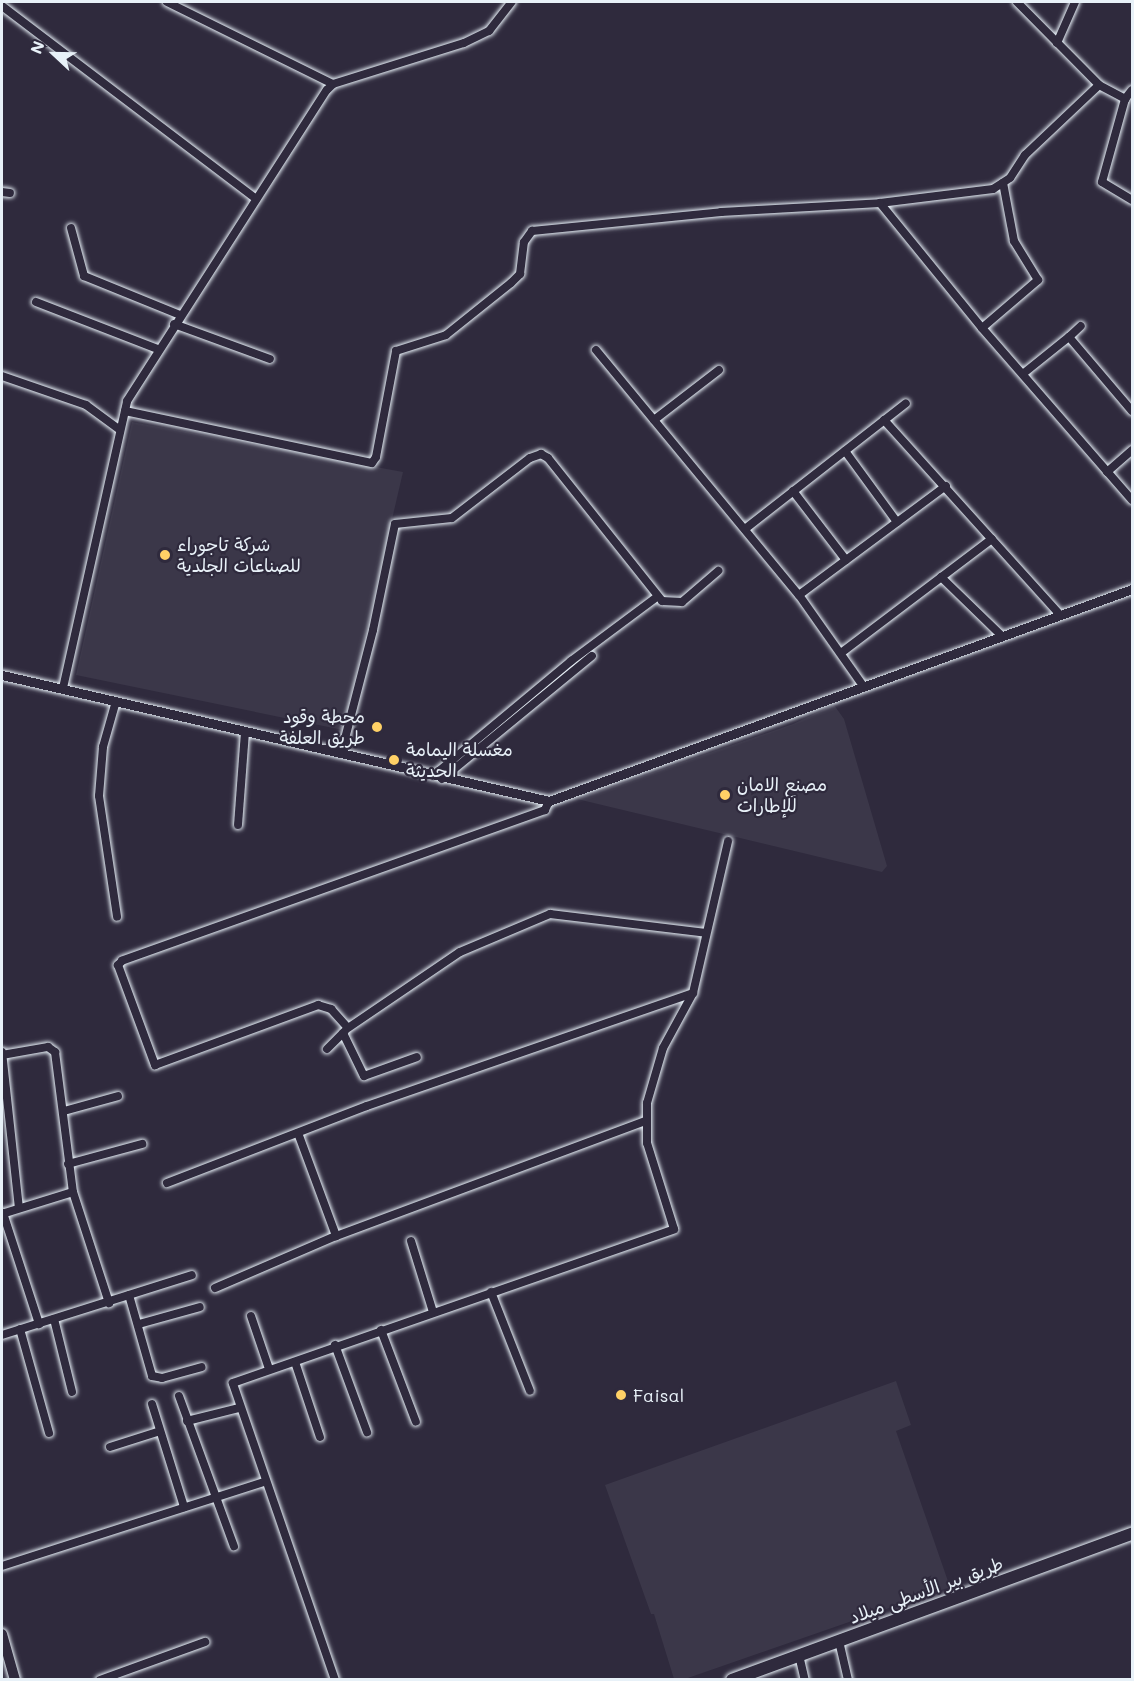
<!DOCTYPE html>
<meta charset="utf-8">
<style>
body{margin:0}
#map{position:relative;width:1134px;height:1681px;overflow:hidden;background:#2f2a3d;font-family:Mali,"Playpen Sans Arabic",sans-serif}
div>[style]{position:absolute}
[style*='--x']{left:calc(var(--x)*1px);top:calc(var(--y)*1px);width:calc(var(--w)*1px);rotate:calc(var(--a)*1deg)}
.built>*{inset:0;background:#3b3749}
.roads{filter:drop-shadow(0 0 2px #e8f1f8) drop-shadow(0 0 2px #e8f1f8)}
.minor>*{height:8px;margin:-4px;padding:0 4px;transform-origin:4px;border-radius:4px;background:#2f2a3d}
.tertiary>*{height:9px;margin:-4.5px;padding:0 4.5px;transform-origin:4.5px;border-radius:4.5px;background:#2f2a3d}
.secondary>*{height:10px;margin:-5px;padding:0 5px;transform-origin:5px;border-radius:5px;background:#2f2a3d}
.primary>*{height:12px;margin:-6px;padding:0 6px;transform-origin:6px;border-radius:6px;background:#2f2a3d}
.dots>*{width:16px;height:16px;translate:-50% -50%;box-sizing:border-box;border:3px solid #2f2a3d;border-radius:50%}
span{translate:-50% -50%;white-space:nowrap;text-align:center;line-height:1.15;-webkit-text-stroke:4.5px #2f2a3d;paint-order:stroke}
.poi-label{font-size:18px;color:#e8f1f8}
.left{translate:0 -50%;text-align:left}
.right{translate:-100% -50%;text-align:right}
.street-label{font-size:18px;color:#e8f1f8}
.frame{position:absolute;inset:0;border:3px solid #e8f1f8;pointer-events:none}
.north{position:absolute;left:24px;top:24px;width:60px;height:60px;-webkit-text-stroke:4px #2f2a3d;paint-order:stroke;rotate:292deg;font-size:16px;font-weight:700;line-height:24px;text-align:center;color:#e8f1f8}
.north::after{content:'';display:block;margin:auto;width:21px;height:27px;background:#e8f1f8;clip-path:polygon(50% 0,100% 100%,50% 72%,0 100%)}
</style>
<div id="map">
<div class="built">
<i style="clip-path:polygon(132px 422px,403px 472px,343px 730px,76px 675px)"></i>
<i style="clip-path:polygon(834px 705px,844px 719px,887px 866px,882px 872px,577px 799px,793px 724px)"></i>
<i style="clip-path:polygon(896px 1381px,911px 1425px,896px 1431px,950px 1587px,685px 1679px,674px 1679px,654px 1614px,651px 1614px,605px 1485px)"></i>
</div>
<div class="roads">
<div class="minor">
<i style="--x:167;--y:2;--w:185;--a:26.3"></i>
<i style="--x:1017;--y:2;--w:117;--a:45.3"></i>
<i style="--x:1099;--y:85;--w:102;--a:136.6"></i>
<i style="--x:1025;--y:155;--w:27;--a:123"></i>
<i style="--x:1010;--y:178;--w:20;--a:147"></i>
<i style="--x:993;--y:189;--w:114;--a:172.9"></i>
<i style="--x:880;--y:203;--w:161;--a:50.8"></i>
<i style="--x:982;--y:328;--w:228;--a:48.9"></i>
<i style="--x:2;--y:6;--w:319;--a:37.2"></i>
<i style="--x:1057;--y:43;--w:45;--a:-66.3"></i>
<i style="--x:1099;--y:85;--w:30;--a:28"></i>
<i style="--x:1125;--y:99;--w:86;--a:105.5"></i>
<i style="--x:1102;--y:182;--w:35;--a:31"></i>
<i style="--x:1125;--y:99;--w:11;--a:-52"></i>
<i style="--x:2;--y:192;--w:8;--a:7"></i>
<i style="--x:71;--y:228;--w:50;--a:74.8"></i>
<i style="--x:84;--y:276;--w:104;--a:22.1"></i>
<i style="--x:36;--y:302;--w:131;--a:21.1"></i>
<i style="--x:174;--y:324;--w:102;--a:20"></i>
<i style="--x:982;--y:328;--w:74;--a:-40.6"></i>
<i style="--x:1038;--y:280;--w:46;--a:-121.6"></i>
<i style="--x:1014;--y:241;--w:59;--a:-100.7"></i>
<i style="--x:1069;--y:337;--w:16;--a:-43"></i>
<i style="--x:596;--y:350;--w:318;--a:50.4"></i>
<i style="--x:799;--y:595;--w:113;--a:54.8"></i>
<i style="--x:1024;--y:373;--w:58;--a:-38.7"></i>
<i style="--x:1069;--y:337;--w:97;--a:49.6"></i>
<i style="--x:2;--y:376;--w:89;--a:19"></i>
<i style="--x:86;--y:405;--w:42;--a:36.3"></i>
<i style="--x:125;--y:411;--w:252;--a:11.9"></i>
<i style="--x:372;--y:463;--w:7;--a:-56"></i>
<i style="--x:376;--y:457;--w:108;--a:-79.3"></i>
<i style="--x:396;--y:351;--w:52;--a:-17.7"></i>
<i style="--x:446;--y:335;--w:83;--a:-38.7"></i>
<i style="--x:511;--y:283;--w:13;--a:-45"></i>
<i style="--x:520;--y:274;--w:32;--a:-83"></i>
<i style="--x:524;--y:242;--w:14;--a:-54"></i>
<i style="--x:532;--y:231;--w:190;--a:-5.7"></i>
<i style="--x:721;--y:212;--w:159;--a:-3.2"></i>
<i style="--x:654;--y:420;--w:82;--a:-37.6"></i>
<i style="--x:884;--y:420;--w:263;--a:47.9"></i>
<i style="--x:845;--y:451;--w:88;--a:53.8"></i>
<i style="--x:1107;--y:472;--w:33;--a:-41"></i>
<i style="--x:793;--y:491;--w:87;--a:52.5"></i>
<i style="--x:745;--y:529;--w:204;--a:-38"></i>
<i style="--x:941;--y:577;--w:86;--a:44.1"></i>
<i style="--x:799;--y:595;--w:183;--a:-36.6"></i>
<i style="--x:841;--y:653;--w:189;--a:-37.1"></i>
<i style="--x:63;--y:688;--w:294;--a:-77.4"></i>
<i style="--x:127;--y:401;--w:370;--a:-57.3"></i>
<i style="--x:327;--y:90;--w:8;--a:-45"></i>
<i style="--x:333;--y:84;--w:137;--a:-17.4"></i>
<i style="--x:464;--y:43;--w:28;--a:-26"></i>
<i style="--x:489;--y:31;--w:37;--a:-52"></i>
<i style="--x:116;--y:701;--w:48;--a:105.8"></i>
<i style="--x:103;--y:747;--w:49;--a:94.7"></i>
<i style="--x:99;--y:796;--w:122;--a:81.5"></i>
<i style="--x:341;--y:754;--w:128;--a:-75.5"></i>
<i style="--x:373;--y:630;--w:108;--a:-78.3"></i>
<i style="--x:395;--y:524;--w:57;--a:-6"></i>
<i style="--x:452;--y:518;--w:98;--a:-37.6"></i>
<i style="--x:530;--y:458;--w:12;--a:-20"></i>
<i style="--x:541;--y:454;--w:8;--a:30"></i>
<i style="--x:548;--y:458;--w:183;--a:51.4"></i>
<i style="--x:662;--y:601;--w:20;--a:3"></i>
<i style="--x:682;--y:602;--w:48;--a:-40.7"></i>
<i style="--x:433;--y:776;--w:180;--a:-39.8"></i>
<i style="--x:571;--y:661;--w:107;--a:-36.7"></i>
<i style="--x:442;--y:779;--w:194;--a:-39.4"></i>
<i style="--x:549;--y:801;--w:10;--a:114"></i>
<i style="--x:545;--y:810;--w:449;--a:160.4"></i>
<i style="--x:122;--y:961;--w:6;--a:135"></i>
<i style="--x:118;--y:965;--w:107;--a:69.7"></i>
<i style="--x:155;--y:1065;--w:174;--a:-20.2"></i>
<i style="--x:318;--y:1005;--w:14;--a:17"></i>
<i style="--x:331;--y:1009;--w:25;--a:48"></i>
<i style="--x:348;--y:1028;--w:135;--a:-34.2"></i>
<i style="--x:460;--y:952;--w:98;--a:-22.9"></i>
<i style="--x:550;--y:914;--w:157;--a:6.9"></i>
<i style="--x:238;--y:825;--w:94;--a:-85.7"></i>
<i style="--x:343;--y:1033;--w:48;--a:64"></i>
<i style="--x:364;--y:1076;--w:56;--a:-19.7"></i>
<i style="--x:327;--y:1049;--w:25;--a:-45"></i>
<i style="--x:2;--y:1052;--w:157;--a:83.8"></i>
<i style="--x:2;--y:1055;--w:47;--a:-9.9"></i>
<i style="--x:48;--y:1047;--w:9;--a:36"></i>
<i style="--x:55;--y:1052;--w:141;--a:82.7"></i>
<i style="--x:73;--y:1192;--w:117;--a:72"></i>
<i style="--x:64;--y:1111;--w:56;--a:-15.5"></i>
<i style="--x:298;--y:1133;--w:110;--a:69.7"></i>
<i style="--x:68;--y:1164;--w:77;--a:-15.1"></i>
<i style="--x:167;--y:1183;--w:214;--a:-21.1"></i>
<i style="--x:367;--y:1106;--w:345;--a:-19.1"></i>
<i style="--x:3;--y:1213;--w:117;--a:72"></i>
<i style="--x:2;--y:1214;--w:74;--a:-17.2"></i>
<i style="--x:411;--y:1241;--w:74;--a:72.8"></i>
<i style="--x:215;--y:1288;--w:132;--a:-23.3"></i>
<i style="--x:336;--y:1236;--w:331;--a:-20.4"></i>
<i style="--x:491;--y:1292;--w:106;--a:68.5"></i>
<i style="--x:129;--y:1295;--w:84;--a:74.1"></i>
<i style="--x:152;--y:1376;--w:10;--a:11"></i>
<i style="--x:162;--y:1378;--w:41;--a:-15.4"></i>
<i style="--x:251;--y:1316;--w:56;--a:71.2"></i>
<i style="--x:54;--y:1319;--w:75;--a:76.1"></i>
<i style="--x:139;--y:1324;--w:63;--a:-15.6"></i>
<i style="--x:20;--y:1329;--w:108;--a:74.4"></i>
<i style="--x:381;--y:1330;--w:98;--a:69.2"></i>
<i style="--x:2;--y:1335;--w:199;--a:-17.5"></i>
<i style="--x:335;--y:1345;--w:93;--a:69.8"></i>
<i style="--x:295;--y:1362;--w:79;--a:71.6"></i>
<i style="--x:179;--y:1396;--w:160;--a:69.9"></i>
<i style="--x:152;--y:1404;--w:108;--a:72.7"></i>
<i style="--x:187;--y:1421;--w:54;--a:-14"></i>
<i style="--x:110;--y:1447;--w:52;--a:-17.7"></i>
<i style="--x:2;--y:1566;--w:275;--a:-17.8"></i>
<i style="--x:839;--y:1641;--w:40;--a:77"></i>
<i style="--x:799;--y:1655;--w:26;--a:77"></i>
<i style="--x:100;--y:1680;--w:112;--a:-19.9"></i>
<i style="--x:335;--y:1680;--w:314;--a:-109"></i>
<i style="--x:233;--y:1383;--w:467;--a:-19.2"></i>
<i style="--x:674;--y:1229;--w:90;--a:-107.4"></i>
<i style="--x:647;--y:1143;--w:40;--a:-90"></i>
<i style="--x:647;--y:1103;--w:57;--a:-73.8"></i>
<i style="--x:663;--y:1048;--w:63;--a:-61.4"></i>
<i style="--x:693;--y:993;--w:156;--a:-77"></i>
</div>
<div class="tertiary">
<i style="--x:2;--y:675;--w:561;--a:12.97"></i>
<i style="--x:549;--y:801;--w:620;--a:-19.98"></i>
</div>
<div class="secondary">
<i style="--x:2;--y:1634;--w:48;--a:74.2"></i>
</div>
<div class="primary">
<i style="--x:732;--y:1680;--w:426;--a:-20.1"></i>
</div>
</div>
<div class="dots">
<i style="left:165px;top:555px;background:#ffd166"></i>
<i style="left:377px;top:727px;background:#ffd166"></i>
<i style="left:394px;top:760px;background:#ffd166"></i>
<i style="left:725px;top:795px;background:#ffd166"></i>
<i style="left:621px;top:1395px;background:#ffd166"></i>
</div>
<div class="poi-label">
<span class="left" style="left:177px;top:555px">شركة تاجوراء<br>للصناعات الجلدية</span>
<span class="right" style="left:365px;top:727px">محطة وقود<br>طريق العلفة</span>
<span class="left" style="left:406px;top:760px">مغسلة اليمامة<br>الحديثة</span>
<span class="left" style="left:737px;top:795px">مصنع الامان<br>للإطارات</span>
<span class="left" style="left:633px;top:1395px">Faisal</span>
</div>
<div class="street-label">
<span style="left:926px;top:1590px;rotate:-20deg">طريق بير الأسطى ميلاد</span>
</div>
<div class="frame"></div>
<div class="north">N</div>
</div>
